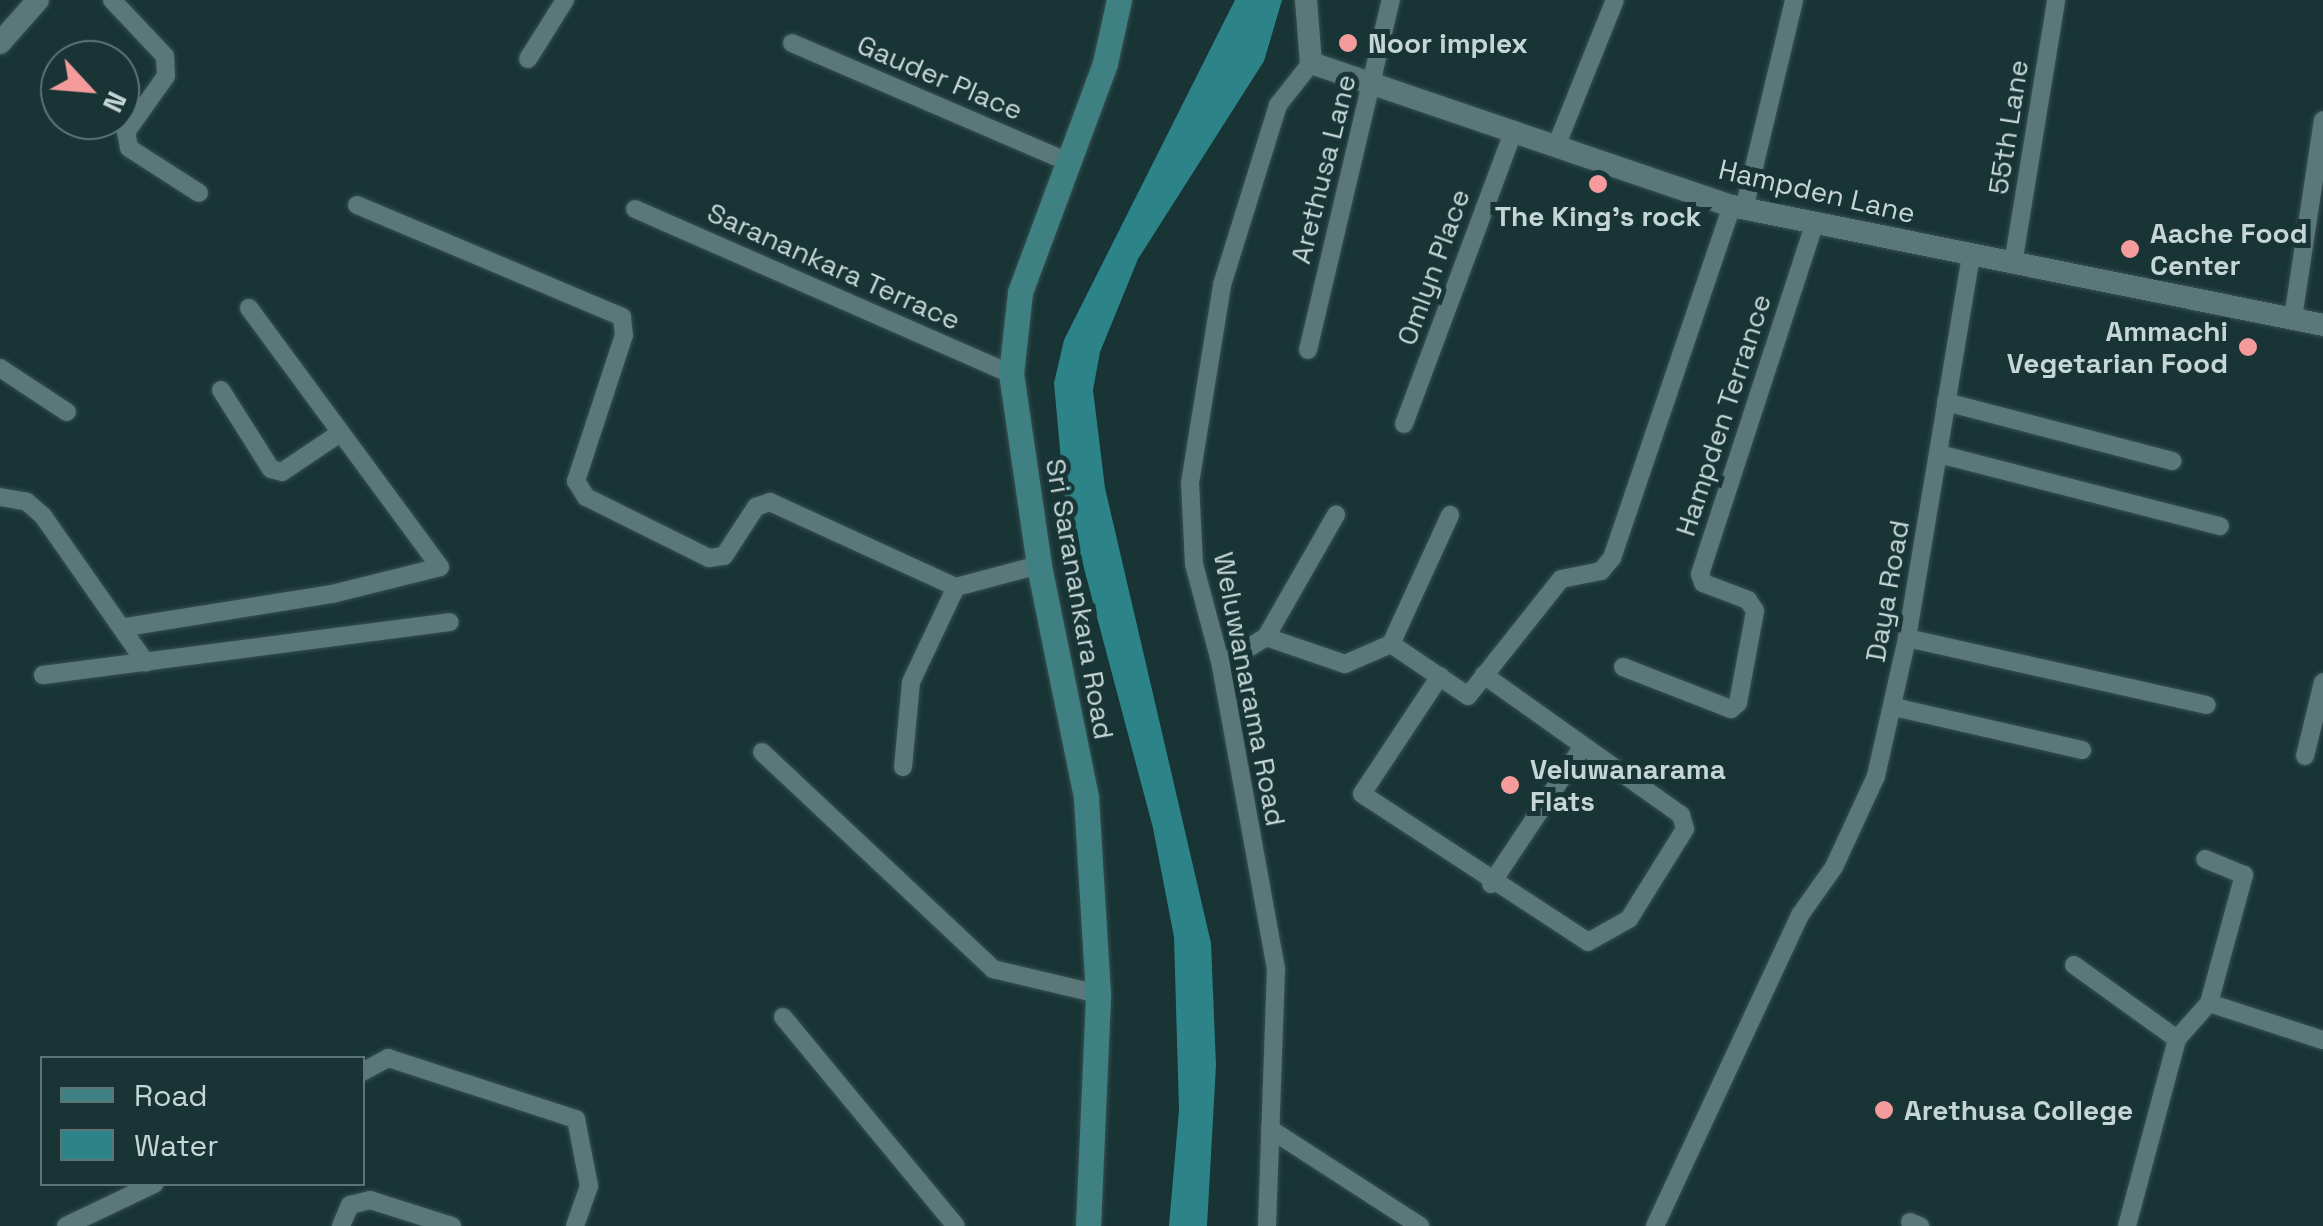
<!DOCTYPE html>
<style>
body{margin:0}
#map{position:relative;width:2323px;height:1226px;overflow:hidden;background:#183435;font-family:"Space Grotesk",sans-serif}
div>[style]{position:absolute}
[style*='--x']{left:calc(var(--x)*1px);top:calc(var(--y)*1px);width:calc(var(--w)*1px);rotate:calc(var(--a)*1deg)}
.water>*{inset:0;background:#2c8488}
.roads{filter:drop-shadow(0 0 2px #374f51) drop-shadow(0 0 2px #374f51)}
.minor>*{height:18px;margin:-9px;padding:0 9px;transform-origin:9px;border-radius:9px;background:#5a7879}
.tertiary>*{height:22px;margin:-11px;padding:0 11px;transform-origin:11px;border-radius:11px;background:#5a7879}
.secondary>*{height:25px;margin:-12.5px;padding:0 12.5px;transform-origin:12.5px;border-radius:12.5px;background:#3f8183}
.dots>*{width:28px;height:28px;translate:-50% -50%;box-sizing:border-box;border:5px solid #183435;border-radius:50%}
span{translate:-50% -50%;white-space:nowrap;text-align:center;line-height:1.15;-webkit-text-stroke:10px #183435;paint-order:stroke}
.poi-label{font-size:28px;color:#c6d6d6;font-weight:700}
.left{translate:0 -50%;text-align:left}
.right{translate:-100% -50%;text-align:right}
.street-label{font-size:28px;color:#c6d6d6}
.legend{position:absolute;left:40px;top:1056px;width:325px;height:130px;box-sizing:border-box;background:#183435;border:2px solid #5e7575;margin:0;padding:12px 18px;list-style:none;font-size:30px;color:#c6d6d6}
.legend li{display:flex;align-items:center;gap:20px;height:50px}
.legend b{width:50px;border:2px solid #5e7575}
.north{position:absolute;left:40px;top:40px;width:100px;height:100px;box-sizing:border-box;background:#183435;border:2px solid #5e7575;border-radius:50%;rotate:116deg;font-size:28px;font-weight:700;line-height:40px;text-align:center;color:#c6d6d6}
.north::after{content:'';display:block;margin:auto;width:35px;height:45px;background:#f59b9b;clip-path:polygon(50% 0,100% 100%,50% 72%,0 100%)}
</style>
<div id="map">
<div class="water">
<i style="clip-path:polygon(1235px 0,1282px 0,1264px 61px,1138px 259px,1100px 352px,1093px 390px,1105px 488px,1211px 943px,1216px 1065px,1207px 1226px,1169px 1226px,1179px 1110px,1174px 937px,1153px 828px,1064px 493px,1054px 383px,1064px 340px)"></i>
</div>
<div class="roads">
<div class="minor">
<i style="--x:112;--y:0;--w:77;--a:46.6"></i>
<i style="--x:165;--y:56;--w:20;--a:87"></i>
<i style="--x:166;--y:76;--w:69;--a:125.5"></i>
<i style="--x:126;--y:132;--w:16;--a:79"></i>
<i style="--x:129;--y:148;--w:83;--a:32.7"></i>
<i style="--x:792;--y:43;--w:298;--a:23.3"></i>
<i style="--x:528;--y:59;--w:70;--a:-57.9"></i>
<i style="--x:1557;--y:144;--w:155;--a:-68.1"></i>
<i style="--x:357;--y:205;--w:288;--a:22.9"></i>
<i style="--x:622;--y:317;--w:18;--a:84"></i>
<i style="--x:624;--y:335;--w:154;--a:108.2"></i>
<i style="--x:576;--y:481;--w:19;--a:58"></i>
<i style="--x:586;--y:497;--w:137;--a:26.4"></i>
<i style="--x:709;--y:558;--w:15;--a:-8"></i>
<i style="--x:724;--y:556;--w:59;--a:-56.9"></i>
<i style="--x:756;--y:507;--w:15;--a:-20"></i>
<i style="--x:770;--y:502;--w:205;--a:24.6"></i>
<i style="--x:956;--y:587;--w:86;--a:-14.8"></i>
<i style="--x:635;--y:209;--w:411;--a:23.7"></i>
<i style="--x:1744;--y:209;--w:215;--a:-76.5"></i>
<i style="--x:2013;--y:264;--w:267;--a:-80.7"></i>
<i style="--x:2293;--y:318;--w:200;--a:-81.4"></i>
<i style="--x:1308;--y:350;--w:360;--a:-76.7"></i>
<i style="--x:0;--y:368;--w:80;--a:33.3"></i>
<i style="--x:221;--y:390;--w:93;--a:57.7"></i>
<i style="--x:271;--y:469;--w:11;--a:15"></i>
<i style="--x:282;--y:472;--w:70;--a:-33.9"></i>
<i style="--x:1946;--y:402;--w:234;--a:14.6"></i>
<i style="--x:1404;--y:424;--w:314;--a:-69.5"></i>
<i style="--x:1939;--y:454;--w:290;--a:14.4"></i>
<i style="--x:0;--y:497;--w:27;--a:10"></i>
<i style="--x:27;--y:502;--w:21;--a:41"></i>
<i style="--x:43;--y:516;--w:179;--a:55"></i>
<i style="--x:126;--y:627;--w:209;--a:-9.1"></i>
<i style="--x:332;--y:594;--w:111;--a:-14"></i>
<i style="--x:440;--y:567;--w:322;--a:-126.4"></i>
<i style="--x:1266;--y:637;--w:141;--a:-60.2"></i>
<i style="--x:1907;--y:638;--w:307;--a:12.6"></i>
<i style="--x:1391;--y:644;--w:142;--a:-65.4"></i>
<i style="--x:1221;--y:665;--w:53;--a:-31.9"></i>
<i style="--x:1266;--y:637;--w:83;--a:18.9"></i>
<i style="--x:1345;--y:664;--w:50;--a:-23.5"></i>
<i style="--x:1391;--y:644;--w:93;--a:34"></i>
<i style="--x:1468;--y:696;--w:149;--a:-51.5"></i>
<i style="--x:1561;--y:579;--w:41;--a:-11.3"></i>
<i style="--x:1601;--y:571;--w:17;--a:-50"></i>
<i style="--x:1612;--y:558;--w:372;--a:-71.2"></i>
<i style="--x:1623;--y:667;--w:116;--a:21.3"></i>
<i style="--x:1731;--y:709;--w:9;--a:-41"></i>
<i style="--x:1738;--y:703;--w:94;--a:-79.5"></i>
<i style="--x:1755;--y:611;--w:13;--a:-122"></i>
<i style="--x:1748;--y:600;--w:48;--a:-159.3"></i>
<i style="--x:1703;--y:583;--w:9;--a:-108"></i>
<i style="--x:1700;--y:574;--w:366;--a:-71.9"></i>
<i style="--x:43;--y:675;--w:410;--a:-7.4"></i>
<i style="--x:1440;--y:676;--w:141;--a:123.5"></i>
<i style="--x:1362;--y:794;--w:270;--a:33.2"></i>
<i style="--x:1588;--y:942;--w:47;--a:-29.3"></i>
<i style="--x:1629;--y:919;--w:106;--a:-58.1"></i>
<i style="--x:1685;--y:829;--w:15;--a:-106"></i>
<i style="--x:1681;--y:815;--w:242;--a:-144.6"></i>
<i style="--x:1894;--y:707;--w:193;--a:12.9"></i>
<i style="--x:762;--y:752;--w:317;--a:43.2"></i>
<i style="--x:993;--y:969;--w:108;--a:13.4"></i>
<i style="--x:2305;--y:756;--w:76;--a:-76.3"></i>
<i style="--x:903;--y:767;--w:85;--a:-84.6"></i>
<i style="--x:911;--y:682;--w:105;--a:-64.7"></i>
<i style="--x:1491;--y:884;--w:166;--a:-56.3"></i>
<i style="--x:2074;--y:965;--w:127;--a:35.7"></i>
<i style="--x:2209;--y:1003;--w:120;--a:18"></i>
<i style="--x:783;--y:1017;--w:271;--a:50.4"></i>
<i style="--x:362;--y:1072;--w:30;--a:-28"></i>
<i style="--x:388;--y:1058;--w:198;--a:18"></i>
<i style="--x:576;--y:1119;--w:68;--a:79"></i>
<i style="--x:589;--y:1186;--w:42;--a:109.3"></i>
<i style="--x:1270;--y:1129;--w:179;--a:32.9"></i>
<i style="--x:1910;--y:1222;--w:11;--a:22"></i>
<i style="--x:66;--y:1226;--w:98;--a:-25.5"></i>
<i style="--x:341;--y:1226;--w:23;--a:-67"></i>
<i style="--x:350;--y:1205;--w:21;--a:-14"></i>
<i style="--x:370;--y:1200;--w:86;--a:17.6"></i>
<i style="--x:1267;--y:1226;--w:257;--a:-88"></i>
<i style="--x:1276;--y:969;--w:309;--a:-100.3"></i>
<i style="--x:1221;--y:665;--w:105;--a:-105"></i>
<i style="--x:1194;--y:564;--w:81;--a:-92.8"></i>
<i style="--x:1190;--y:483;--w:201;--a:-80.8"></i>
<i style="--x:1222;--y:285;--w:189;--a:-72.7"></i>
<i style="--x:1278;--y:105;--w:53;--a:-51.8"></i>
<i style="--x:1655;--y:1226;--w:343;--a:-65"></i>
<i style="--x:1800;--y:915;--w:59;--a:-54.7"></i>
<i style="--x:1834;--y:867;--w:100;--a:-65.2"></i>
<i style="--x:1876;--y:776;--w:141;--a:-77.3"></i>
<i style="--x:1907;--y:638;--w:387;--a:-80.5"></i>
<i style="--x:2127;--y:1226;--w:194;--a:-75"></i>
<i style="--x:2177;--y:1039;--w:48;--a:-48.4"></i>
<i style="--x:2209;--y:1003;--w:133;--a:-74.7"></i>
<i style="--x:2244;--y:875;--w:42;--a:-157.7"></i>
</div>
<div class="tertiary">
<i style="--x:1306;--y:0;--w:63;--a:85.5"></i>
<i style="--x:1311;--y:63;--w:445;--a:18.8"></i>
<i style="--x:1732;--y:206;--w:603;--a:11.38"></i>
<i style="--x:0;--y:43;--w:57;--a:-48.5"></i>
</div>
<div class="secondary">
<i style="--x:1088;--y:1226;--w:232;--a:-87.5"></i>
<i style="--x:1098;--y:994;--w:197;--a:-93.5"></i>
<i style="--x:1086;--y:797;--w:237;--a:-101.5"></i>
<i style="--x:1039;--y:565;--w:193;--a:-98.3"></i>
<i style="--x:1011;--y:374;--w:82;--a:-83.7"></i>
<i style="--x:1020;--y:292;--w:244;--a:-69.6"></i>
<i style="--x:1105;--y:63;--w:65;--a:-77.5"></i>
</div>
</div>
<div class="dots">
<i style="left:1348px;top:43px;background:#f59b9b"></i>
<i style="left:1598px;top:184px;background:#f59b9b"></i>
<i style="left:2130px;top:249px;background:#f59b9b"></i>
<i style="left:2248px;top:347px;background:#f59b9b"></i>
<i style="left:1510px;top:785px;background:#f59b9b"></i>
<i style="left:1884px;top:1110px;background:#f59b9b"></i>
</div>
<div class="poi-label">
<span class="left" style="left:1368px;top:43px">Noor implex</span>
<span style="left:1598px;top:216px">The King's rock</span>
<span class="left" style="left:2150px;top:249px">Aache Food<br>Center</span>
<span class="right" style="left:2228px;top:347px">Ammachi<br>Vegetarian Food</span>
<span class="left" style="left:1530px;top:785px">Veluwanarama<br>Flats</span>
<span class="left" style="left:1904px;top:1110px">Arethusa College</span>
</div>
<div class="street-label">
<span style="left:940px;top:77px;rotate:23deg">Gauder Place</span>
<span style="left:2008px;top:127px;rotate:-81deg">55th Lane</span>
<span style="left:1323px;top:169px;rotate:-76deg">Arethusa Lane</span>
<span style="left:1817px;top:191px;rotate:13deg">Hampden Lane</span>
<span style="left:834px;top:266px;rotate:24deg">Saranankara Terrace</span>
<span style="left:1433px;top:267px;rotate:-70deg">Omlyn Place</span>
<span style="left:1723px;top:415px;rotate:-72deg">Hampden Terrance</span>
<span style="left:1887px;top:591px;rotate:-80deg">Daya Road</span>
<span style="left:1080px;top:599px;rotate:80deg">Sri Saranankara Road</span>
<span style="left:1250px;top:689px;rotate:79deg">Weluwanarama Road</span>
</div>
<ul class="legend">
<li><b style="height:12px;background:#3f8183"></b>Road</li>
<li><b style="height:28px;background:#2c8488"></b>Water</li>
</ul>
<div class="north">N</div>
</div>
